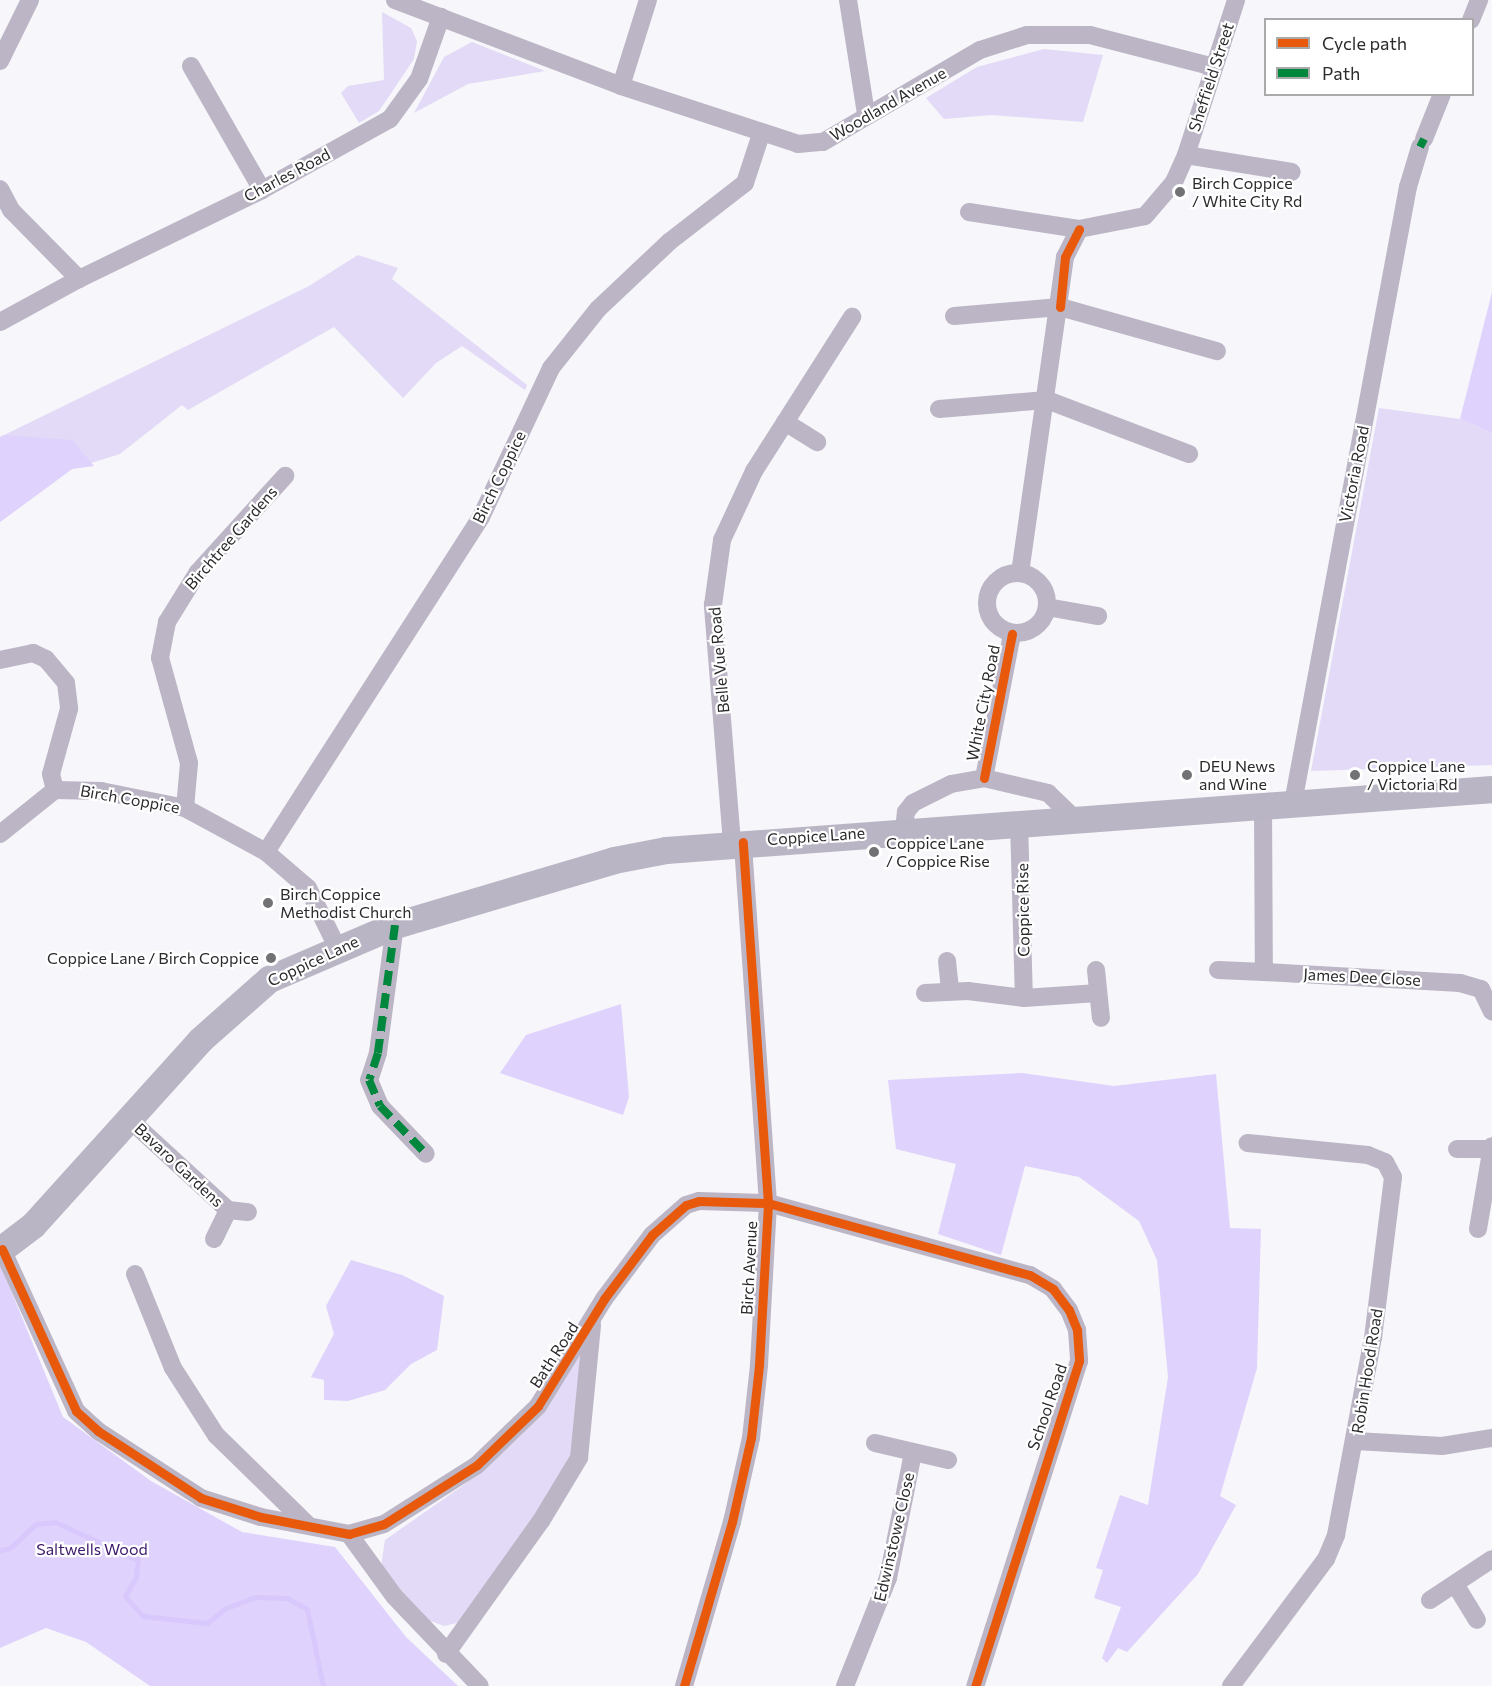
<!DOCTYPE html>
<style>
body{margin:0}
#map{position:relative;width:1492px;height:1686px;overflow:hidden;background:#f7f6fa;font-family:Commissioner,sans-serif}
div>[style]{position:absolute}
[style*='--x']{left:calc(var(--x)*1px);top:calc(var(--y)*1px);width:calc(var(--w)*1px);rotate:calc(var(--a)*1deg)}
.green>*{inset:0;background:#e2daf6}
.forest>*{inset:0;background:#dfd2fc}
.stream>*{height:5px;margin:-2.5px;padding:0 2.5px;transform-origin:2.5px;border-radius:2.5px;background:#d8c8fc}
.street>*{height:18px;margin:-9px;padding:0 9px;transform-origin:9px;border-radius:9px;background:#bbb5c5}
.street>.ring{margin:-9px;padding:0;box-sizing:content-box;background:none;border:18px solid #bbb5c5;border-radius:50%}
.secondary>*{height:27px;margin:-13.5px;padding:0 13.5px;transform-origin:13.5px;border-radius:13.5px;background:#b9b5c4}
.quiet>*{height:8px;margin-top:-4px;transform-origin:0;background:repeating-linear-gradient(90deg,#00873e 0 15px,transparent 0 23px)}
.cycleway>*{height:9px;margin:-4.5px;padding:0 4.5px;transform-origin:4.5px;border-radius:4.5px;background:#e8590c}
.dots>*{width:16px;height:16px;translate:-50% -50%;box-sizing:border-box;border:3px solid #fff;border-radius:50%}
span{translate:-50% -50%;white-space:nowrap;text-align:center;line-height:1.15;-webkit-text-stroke:4.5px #fff;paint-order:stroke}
.street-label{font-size:16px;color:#2b2b2e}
.poi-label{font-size:16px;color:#2b2b2e}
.left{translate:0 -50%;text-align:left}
.right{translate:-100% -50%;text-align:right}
.park-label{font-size:16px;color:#3c196a}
.legend{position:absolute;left:1264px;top:18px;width:210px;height:78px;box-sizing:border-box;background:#fff;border:2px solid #aaaaab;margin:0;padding:8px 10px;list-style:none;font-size:18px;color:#2b2b2e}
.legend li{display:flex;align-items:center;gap:12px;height:30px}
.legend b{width:30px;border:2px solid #aaaaab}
</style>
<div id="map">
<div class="green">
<i style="clip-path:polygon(382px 12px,411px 28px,417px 41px,414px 59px,379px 111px,359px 123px,341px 93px,348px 86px,384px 80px)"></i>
<i style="clip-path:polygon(472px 42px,545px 71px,468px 84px,414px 113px,444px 57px)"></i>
<i style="clip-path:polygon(1044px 49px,1103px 55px,1083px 122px,992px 115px,944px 119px,926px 98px,977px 67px)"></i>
<i style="clip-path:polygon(358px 255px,398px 268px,392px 279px,527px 385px,525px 390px,462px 346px,436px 363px,403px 398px,334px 327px,188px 410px,182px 405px,120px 454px,72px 469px,0 522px,0 437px,309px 286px)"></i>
<i style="clip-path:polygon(1379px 408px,1460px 419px,1492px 433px,1492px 765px,1311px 771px)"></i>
<i style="clip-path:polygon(581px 1351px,577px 1442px,553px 1489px,461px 1622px,444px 1626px,425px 1619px,381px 1566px,385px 1540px,465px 1484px,522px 1434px)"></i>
</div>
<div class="forest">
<i style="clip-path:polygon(1492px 292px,1492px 433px,1460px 419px)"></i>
<i style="clip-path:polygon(4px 435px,72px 440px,94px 466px,72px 469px,0 522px,0 437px)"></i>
<i style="clip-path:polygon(621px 1004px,629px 1097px,623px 1115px,500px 1073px,526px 1035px)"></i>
<i style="clip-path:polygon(1022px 1073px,1114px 1086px,1216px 1074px,1230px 1228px,1261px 1229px,1257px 1368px,1220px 1496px,1236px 1505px,1198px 1574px,1127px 1652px,1118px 1648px,1107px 1663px,1102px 1658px,1121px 1607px,1094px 1598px,1103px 1570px,1096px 1568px,1120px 1495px,1148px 1505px,1168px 1377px,1157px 1260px,1139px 1221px,1079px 1177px,1025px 1166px,1001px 1255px,938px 1234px,956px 1164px,896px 1149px,888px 1080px)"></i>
<i style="clip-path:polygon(351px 1260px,402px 1275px,444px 1296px,437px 1350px,411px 1364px,385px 1390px,348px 1401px,324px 1400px,324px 1380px,311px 1377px,334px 1334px,326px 1306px)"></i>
<i style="clip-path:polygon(0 1264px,63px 1417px,151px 1481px,242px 1532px,335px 1547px,406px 1637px,458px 1686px,150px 1686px,86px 1642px,46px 1628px,0 1648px)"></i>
</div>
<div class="stream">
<i style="--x:0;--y:1550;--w:10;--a:-11"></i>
<i style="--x:10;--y:1548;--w:35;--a:-43"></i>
<i style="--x:36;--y:1524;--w:19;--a:-6"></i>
<i style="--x:55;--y:1522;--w:91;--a:24.6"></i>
<i style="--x:138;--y:1560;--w:17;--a:97"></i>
<i style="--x:136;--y:1577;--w:22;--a:120"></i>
<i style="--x:125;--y:1596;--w:27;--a:48"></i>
<i style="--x:143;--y:1616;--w:64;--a:6.2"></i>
<i style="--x:207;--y:1623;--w:22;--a:-39"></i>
<i style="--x:224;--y:1609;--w:33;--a:-21"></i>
<i style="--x:255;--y:1597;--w:32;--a:2"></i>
<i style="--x:287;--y:1598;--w:23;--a:29"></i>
<i style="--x:307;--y:1609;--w:79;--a:78.3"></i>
</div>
<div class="street">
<i style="--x:395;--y:0;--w:242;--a:20.8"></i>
<i style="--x:621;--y:86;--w:186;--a:18.1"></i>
<i style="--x:798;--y:144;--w:25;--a:-5"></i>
<i style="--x:823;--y:142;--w:182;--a:-30.4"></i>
<i style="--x:980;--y:50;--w:49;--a:-17.7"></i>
<i style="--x:1027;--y:35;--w:63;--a:0"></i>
<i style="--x:1090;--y:35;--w:128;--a:14.5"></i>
<i style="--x:848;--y:0;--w:115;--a:81"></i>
<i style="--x:1471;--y:20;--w:22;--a:-68"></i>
<i style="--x:0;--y:61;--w:68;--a:-63.8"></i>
<i style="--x:191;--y:66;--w:143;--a:60.2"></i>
<i style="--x:621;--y:86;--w:90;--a:-72.6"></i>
<i style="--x:1424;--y:139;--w:48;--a:-68.2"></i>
<i style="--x:1186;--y:155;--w:107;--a:9.1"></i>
<i style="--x:0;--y:189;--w:24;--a:62"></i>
<i style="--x:11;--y:210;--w:97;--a:45.4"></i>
<i style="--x:79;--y:279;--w:203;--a:-25.9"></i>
<i style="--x:262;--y:190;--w:146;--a:-29"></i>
<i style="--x:390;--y:119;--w:49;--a:-54.1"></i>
<i style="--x:419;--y:79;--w:66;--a:-70.5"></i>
<i style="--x:969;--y:212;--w:111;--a:8.8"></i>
<i style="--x:1079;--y:229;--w:67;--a:-11.1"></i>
<i style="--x:1145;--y:216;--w:45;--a:-49.5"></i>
<i style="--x:1174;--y:182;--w:30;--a:-66"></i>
<i style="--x:1186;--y:155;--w:163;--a:-72.1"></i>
<i style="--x:954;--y:316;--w:106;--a:-4.9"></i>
<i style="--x:1060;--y:307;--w:163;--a:15.7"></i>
<i style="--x:0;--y:322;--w:90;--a:-28.6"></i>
<i style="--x:939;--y:409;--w:108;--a:-4.8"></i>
<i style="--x:1047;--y:400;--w:152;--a:20.8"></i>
<i style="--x:785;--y:422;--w:38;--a:32"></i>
<i class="ring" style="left:987px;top:573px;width:42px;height:42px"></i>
<i style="--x:1020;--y:573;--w:319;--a:-81.9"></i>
<i style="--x:1065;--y:257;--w:31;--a:-63"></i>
<i style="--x:1047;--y:607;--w:52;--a:10"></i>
<i style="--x:0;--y:660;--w:34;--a:-12"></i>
<i style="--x:33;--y:653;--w:14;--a:25"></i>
<i style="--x:46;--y:659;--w:31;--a:50"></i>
<i style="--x:66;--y:683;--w:26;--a:83"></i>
<i style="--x:69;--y:709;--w:67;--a:105.5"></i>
<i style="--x:51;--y:774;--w:16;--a:76"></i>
<i style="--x:984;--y:778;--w:147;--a:-79"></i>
<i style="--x:1293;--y:803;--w:627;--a:-79.43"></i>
<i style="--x:1408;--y:187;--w:42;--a:-73.3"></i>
<i style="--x:1263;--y:805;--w:167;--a:89.7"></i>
<i style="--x:1264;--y:972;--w:196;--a:3.2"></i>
<i style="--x:1460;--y:983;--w:22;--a:16"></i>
<i style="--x:1481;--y:989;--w:25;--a:64"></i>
<i style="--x:185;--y:808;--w:45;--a:-84.9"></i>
<i style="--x:189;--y:763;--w:109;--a:-105.4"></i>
<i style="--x:160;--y:658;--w:37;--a:-79"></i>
<i style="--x:167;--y:622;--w:59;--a:-58.2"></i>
<i style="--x:198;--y:572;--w:130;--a:-47.8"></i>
<i style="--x:1019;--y:822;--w:176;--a:88.4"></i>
<i style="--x:904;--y:830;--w:18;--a:-84"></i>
<i style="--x:906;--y:812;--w:11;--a:-52"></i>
<i style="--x:913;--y:803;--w:42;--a:-26.6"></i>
<i style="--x:951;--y:784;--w:34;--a:-10"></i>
<i style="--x:984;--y:778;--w:66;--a:13.2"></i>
<i style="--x:1048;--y:793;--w:36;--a:44"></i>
<i style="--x:0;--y:834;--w:70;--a:-38.7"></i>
<i style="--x:55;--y:790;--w:46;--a:1.2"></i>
<i style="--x:101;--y:791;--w:86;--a:11.4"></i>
<i style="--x:185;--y:808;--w:92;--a:28.5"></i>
<i style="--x:266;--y:852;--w:55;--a:40.6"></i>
<i style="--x:308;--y:888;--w:66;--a:63.8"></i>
<i style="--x:732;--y:843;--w:239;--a:-94.6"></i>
<i style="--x:713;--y:605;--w:66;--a:-82.1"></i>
<i style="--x:722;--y:540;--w:76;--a:-65.1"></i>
<i style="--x:754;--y:471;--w:183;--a:-57.5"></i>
<i style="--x:266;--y:852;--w:398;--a:-57.3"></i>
<i style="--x:481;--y:517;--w:165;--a:-64.8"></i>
<i style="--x:551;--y:368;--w:75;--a:-51.5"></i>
<i style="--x:598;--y:309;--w:98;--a:-43.3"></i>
<i style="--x:669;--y:242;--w:96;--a:-37.8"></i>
<i style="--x:745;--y:183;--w:52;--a:-71.9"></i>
<i style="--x:395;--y:925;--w:129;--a:97.6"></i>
<i style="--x:378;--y:1053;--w:28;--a:108"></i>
<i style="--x:369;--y:1080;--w:28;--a:67"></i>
<i style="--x:380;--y:1106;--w:66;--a:46.2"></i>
<i style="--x:947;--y:961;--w:29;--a:84"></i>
<i style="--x:1096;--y:970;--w:48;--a:84.1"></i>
<i style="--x:1218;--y:970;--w:46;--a:2.5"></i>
<i style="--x:925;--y:993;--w:43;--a:-2.7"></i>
<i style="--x:968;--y:991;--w:56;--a:7.1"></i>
<i style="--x:1024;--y:998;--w:74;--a:-3.9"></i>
<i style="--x:129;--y:1119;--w:134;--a:42.6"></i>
<i style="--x:1457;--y:1149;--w:34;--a:0"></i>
<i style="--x:1478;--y:1229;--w:84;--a:-80.4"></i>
<i style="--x:214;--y:1239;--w:32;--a:-64"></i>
<i style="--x:228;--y:1210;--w:20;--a:6"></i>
<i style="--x:2;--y:1249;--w:178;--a:65.4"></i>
<i style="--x:76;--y:1411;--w:30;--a:42"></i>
<i style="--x:98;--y:1431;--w:123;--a:33"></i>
<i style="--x:201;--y:1498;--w:63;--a:17.6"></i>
<i style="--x:261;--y:1517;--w:90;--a:10.9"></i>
<i style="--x:349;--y:1534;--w:36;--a:-16"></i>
<i style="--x:384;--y:1524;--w:110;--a:-32.4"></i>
<i style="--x:477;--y:1465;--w:85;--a:-44"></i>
<i style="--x:538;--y:1406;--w:126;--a:-58.3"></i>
<i style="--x:604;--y:1299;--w:80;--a:-53.1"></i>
<i style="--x:652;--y:1235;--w:45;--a:-41.4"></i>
<i style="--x:686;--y:1205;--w:14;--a:-17"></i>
<i style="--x:699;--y:1201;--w:69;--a:1.7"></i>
<i style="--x:768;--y:1203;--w:272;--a:15.4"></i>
<i style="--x:1030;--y:1275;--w:27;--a:31"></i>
<i style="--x:1053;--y:1289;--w:26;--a:53"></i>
<i style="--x:1069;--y:1310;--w:22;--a:68"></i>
<i style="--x:1077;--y:1330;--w:31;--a:86"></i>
<i style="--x:1079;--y:1361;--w:341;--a:107.7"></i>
<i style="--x:135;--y:1274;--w:101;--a:68"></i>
<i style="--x:173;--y:1368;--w:80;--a:57.3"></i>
<i style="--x:216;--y:1435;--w:129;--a:44.4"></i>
<i style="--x:1356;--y:1441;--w:86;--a:3.3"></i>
<i style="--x:1442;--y:1446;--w:51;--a:-9.1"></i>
<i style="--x:875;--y:1443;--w:75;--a:13.1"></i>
<i style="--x:349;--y:1534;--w:77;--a:54"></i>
<i style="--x:394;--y:1596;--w:124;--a:46.3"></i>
<i style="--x:1455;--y:1584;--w:42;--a:58.6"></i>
<i style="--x:1430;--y:1600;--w:74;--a:-33.5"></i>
<i style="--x:446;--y:1654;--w:163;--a:-54.5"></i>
<i style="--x:541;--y:1521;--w:74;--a:-58.9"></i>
<i style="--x:579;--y:1458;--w:134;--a:-84.4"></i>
<i style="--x:684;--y:1686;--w:171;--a:-73.7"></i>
<i style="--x:732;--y:1522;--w:86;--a:-77.3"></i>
<i style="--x:751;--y:1438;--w:73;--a:-83.7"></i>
<i style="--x:759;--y:1365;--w:162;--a:-86.8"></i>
<i style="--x:768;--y:1203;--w:362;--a:-94"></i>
<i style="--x:845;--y:1686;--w:116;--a:-68.3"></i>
<i style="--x:888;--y:1578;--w:127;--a:-78.7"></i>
<i style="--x:1231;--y:1686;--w:159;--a:-53.2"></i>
<i style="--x:1326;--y:1559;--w:26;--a:-67"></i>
<i style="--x:1336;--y:1535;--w:200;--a:-79.4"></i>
<i style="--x:1373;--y:1338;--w:162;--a:-82.9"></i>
<i style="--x:1393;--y:1177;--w:17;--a:-118"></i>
<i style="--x:1385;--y:1162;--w:18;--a:-158"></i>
<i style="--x:1368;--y:1155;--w:121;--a:-174.3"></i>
</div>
<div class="secondary">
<i style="--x:0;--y:1250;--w:41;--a:-37.1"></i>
<i style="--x:33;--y:1225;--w:249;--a:-47.9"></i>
<i style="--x:200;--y:1040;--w:92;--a:-41.5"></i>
<i style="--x:269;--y:979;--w:137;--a:-23.2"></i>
<i style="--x:395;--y:925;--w:228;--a:-16.5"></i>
<i style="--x:614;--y:860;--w:53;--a:-10.9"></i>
<i style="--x:666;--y:850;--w:828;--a:-4.22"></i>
</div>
<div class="quiet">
<i style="--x:1420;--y:147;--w:9;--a:-63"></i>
<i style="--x:395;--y:925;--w:129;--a:97.6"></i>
<i style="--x:378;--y:1053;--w:28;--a:108"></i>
<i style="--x:369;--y:1080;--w:28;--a:67"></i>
<i style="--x:380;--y:1106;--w:66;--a:46.2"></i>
</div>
<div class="cycleway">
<i style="--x:1060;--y:307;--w:50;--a:-84.3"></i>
<i style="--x:1065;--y:257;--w:31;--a:-63"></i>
<i style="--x:984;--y:778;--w:147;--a:-79"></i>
<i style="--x:2;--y:1249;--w:178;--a:65.4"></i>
<i style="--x:76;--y:1411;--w:30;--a:42"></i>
<i style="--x:98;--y:1431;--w:123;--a:33"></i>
<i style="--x:201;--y:1498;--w:63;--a:17.6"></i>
<i style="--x:261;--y:1517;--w:90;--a:10.9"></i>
<i style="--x:349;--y:1534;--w:36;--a:-16"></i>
<i style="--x:384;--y:1524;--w:110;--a:-32.4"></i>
<i style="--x:477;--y:1465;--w:85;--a:-44"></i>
<i style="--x:538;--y:1406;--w:126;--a:-58.3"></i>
<i style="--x:604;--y:1299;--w:80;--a:-53.1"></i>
<i style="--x:652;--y:1235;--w:45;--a:-41.4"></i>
<i style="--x:686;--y:1205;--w:14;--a:-17"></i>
<i style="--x:699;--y:1201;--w:69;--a:1.7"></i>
<i style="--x:768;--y:1203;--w:272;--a:15.4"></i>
<i style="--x:1030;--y:1275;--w:27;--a:31"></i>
<i style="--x:1053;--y:1289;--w:26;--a:53"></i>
<i style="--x:1069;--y:1310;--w:22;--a:68"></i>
<i style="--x:1077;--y:1330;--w:31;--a:86"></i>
<i style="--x:1079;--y:1361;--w:341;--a:107.7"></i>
<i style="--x:684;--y:1686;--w:171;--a:-73.7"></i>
<i style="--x:732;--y:1522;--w:86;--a:-77.3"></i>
<i style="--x:751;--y:1438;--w:73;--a:-83.7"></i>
<i style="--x:759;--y:1365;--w:162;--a:-86.8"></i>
<i style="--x:768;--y:1203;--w:362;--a:-94"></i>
</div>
<div class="dots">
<i style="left:1180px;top:192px;background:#727275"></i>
<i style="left:1187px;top:775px;background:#727275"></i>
<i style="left:1355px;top:775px;background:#727275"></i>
<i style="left:874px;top:852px;background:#727275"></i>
<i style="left:268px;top:903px;background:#727275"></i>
<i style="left:271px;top:958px;background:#727275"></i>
</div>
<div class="street-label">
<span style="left:1211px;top:77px;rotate:-72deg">Sheffield Street</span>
<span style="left:888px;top:104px;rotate:-30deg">Woodland Avenue</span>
<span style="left:287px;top:175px;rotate:-28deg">Charles Road</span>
<span style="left:1354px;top:474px;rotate:-79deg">Victoria Road</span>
<span style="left:499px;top:477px;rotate:-64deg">Birch Coppice</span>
<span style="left:231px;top:538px;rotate:-49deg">Birchtree Gardens</span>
<span style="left:719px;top:660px;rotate:-95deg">Belle Vue Road</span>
<span style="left:983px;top:703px;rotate:-79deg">White City Road</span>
<span style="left:130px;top:799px;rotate:10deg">Birch Coppice</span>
<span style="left:816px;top:836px;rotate:-4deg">Coppice Lane</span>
<span style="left:1023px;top:910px;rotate:-91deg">Coppice Rise</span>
<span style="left:313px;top:961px;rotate:-25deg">Coppice Lane</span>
<span style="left:1362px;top:977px;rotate:3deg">James Dee Close</span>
<span style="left:179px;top:1165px;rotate:43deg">Bavaro Gardens</span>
<span style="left:749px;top:1268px;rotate:-87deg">Birch Avenue</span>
<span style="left:554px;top:1355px;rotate:-57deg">Bath Road</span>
<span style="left:1367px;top:1371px;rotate:-81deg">Robin Hood Road</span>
<span style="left:1047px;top:1407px;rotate:-71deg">School Road</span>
<span style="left:894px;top:1537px;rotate:-77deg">Edwinstowe Close</span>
</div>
<div class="poi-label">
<span class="left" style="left:1192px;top:192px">Birch Coppice<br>/ White City Rd</span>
<span class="left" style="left:1199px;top:775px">DEU News<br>and Wine</span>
<span class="left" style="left:1367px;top:775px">Coppice Lane<br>/ Victoria Rd</span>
<span class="left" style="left:886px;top:852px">Coppice Lane<br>/ Coppice Rise</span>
<span class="left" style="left:280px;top:903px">Birch Coppice<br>Methodist Church</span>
<span class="right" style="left:259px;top:958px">Coppice Lane / Birch Coppice</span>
</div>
<div class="park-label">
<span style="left:92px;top:1549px">Saltwells Wood</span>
</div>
<ul class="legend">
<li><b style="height:8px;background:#e8590c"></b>Cycle path</li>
<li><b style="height:8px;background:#00873e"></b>Path</li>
</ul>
</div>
